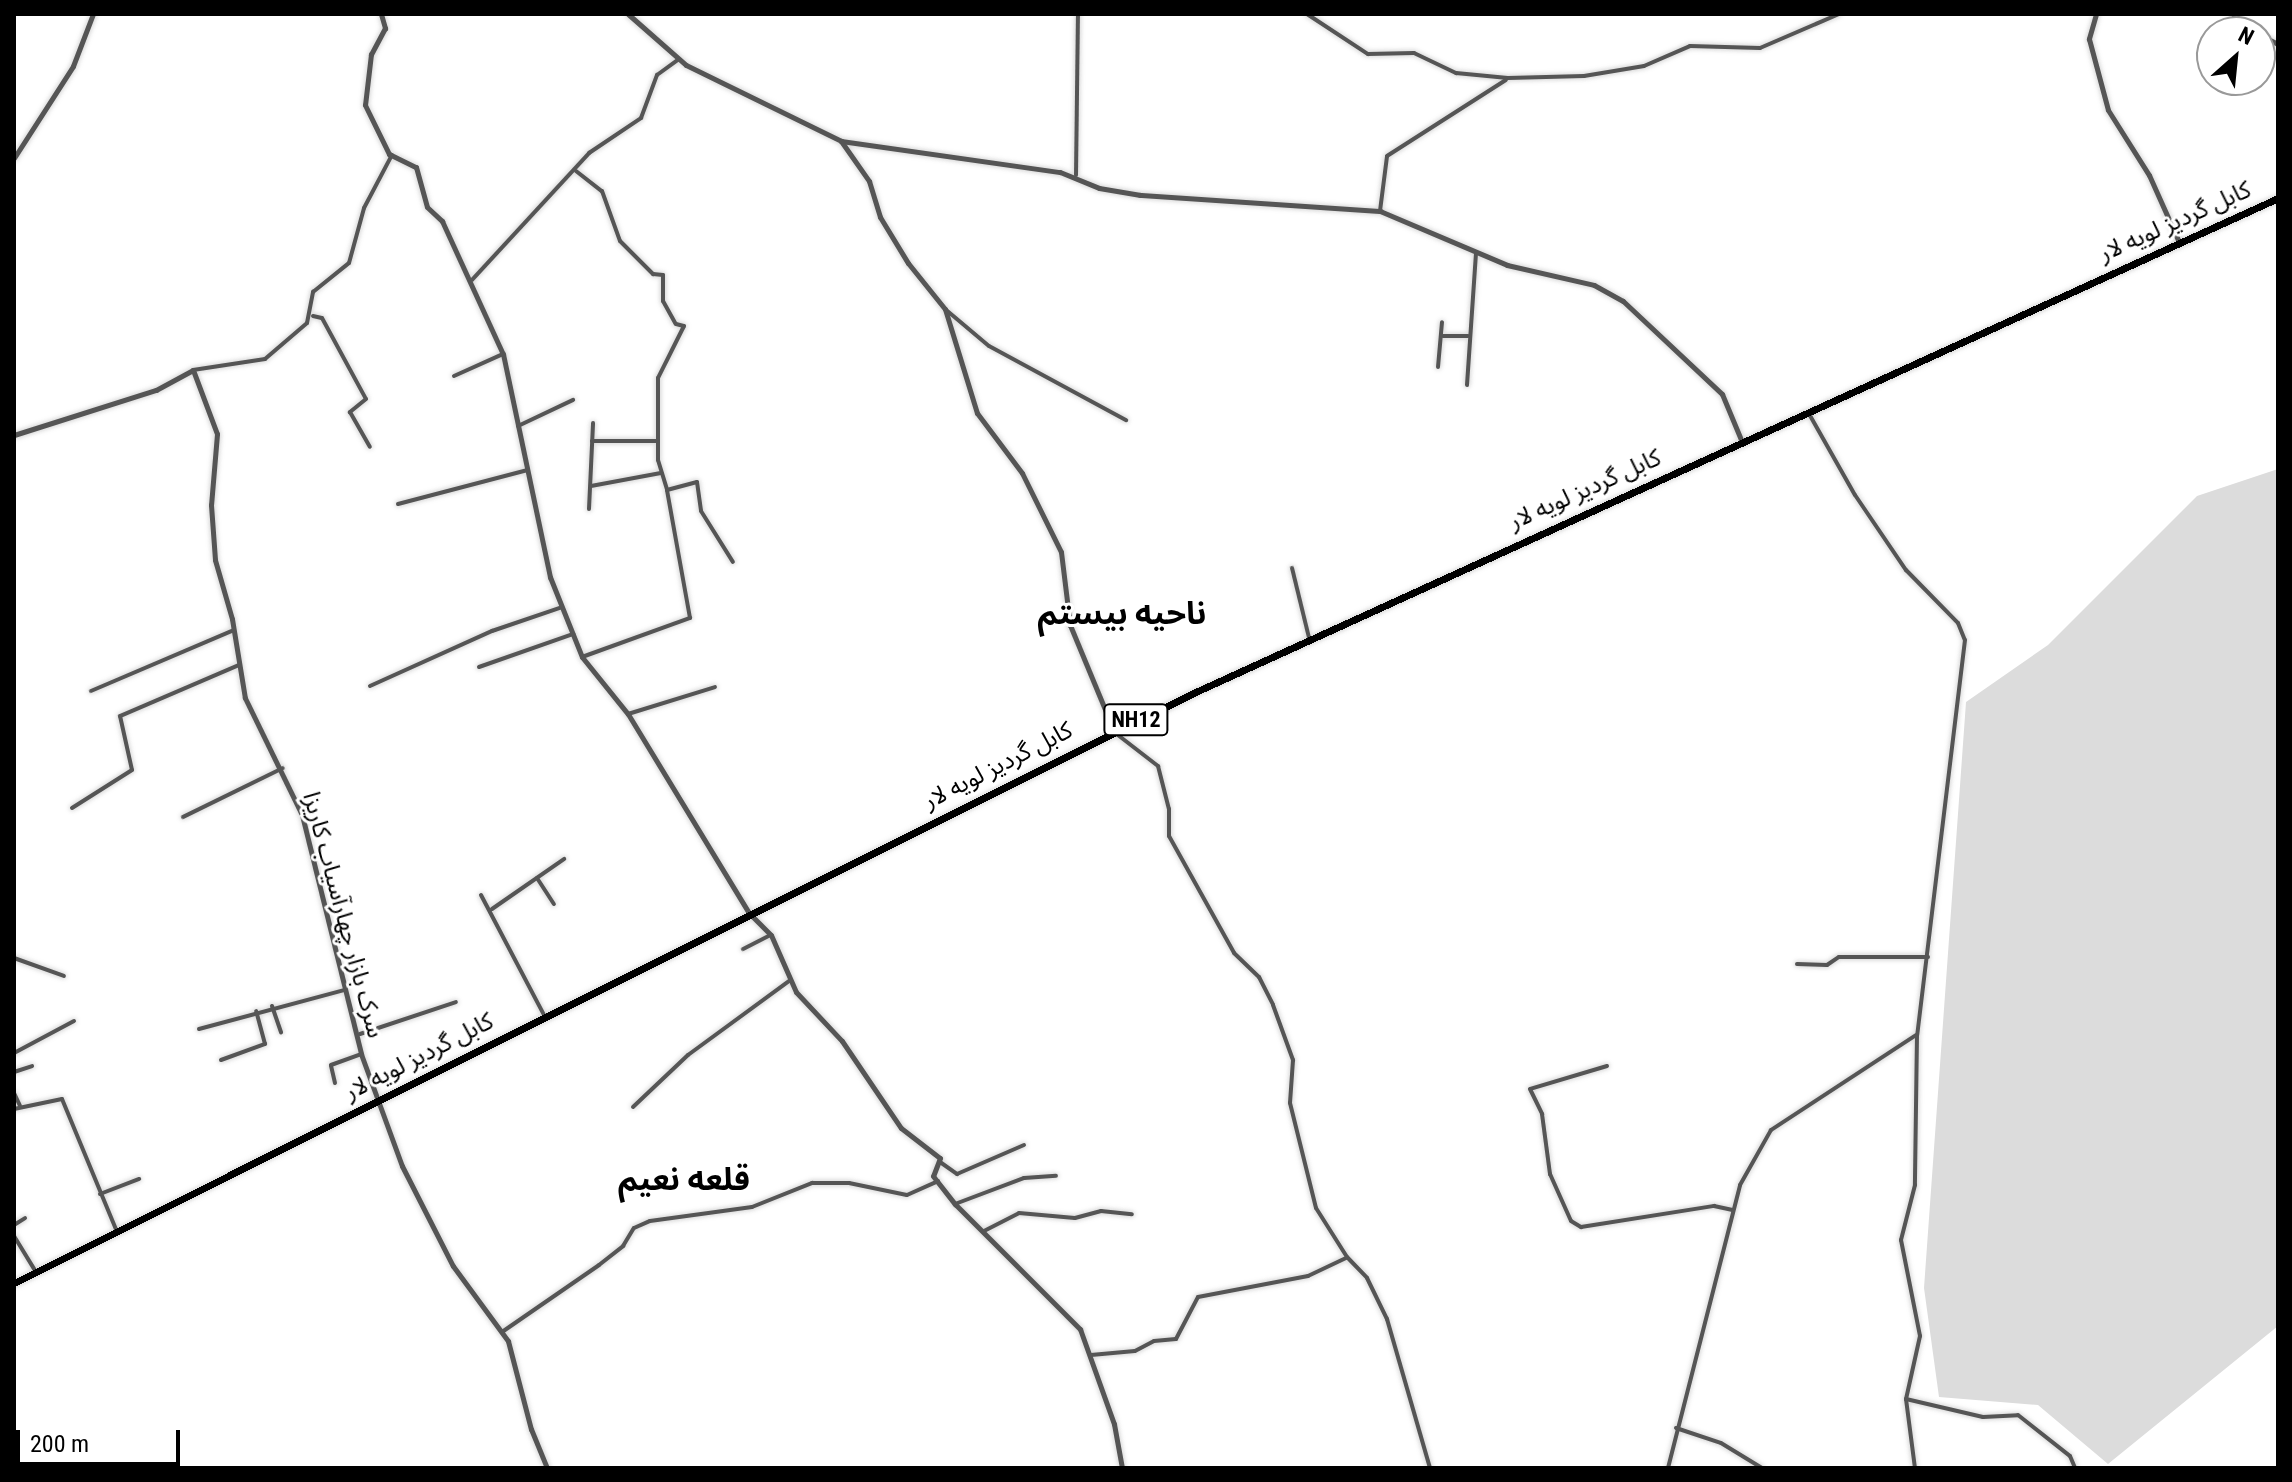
<!DOCTYPE html>
<meta charset="utf-8">
<style>
body{margin:0}
#map{position:relative;width:2292px;height:1482px;overflow:hidden;background:#fff;font-family:"Roboto Condensed","Noto Sans Arabic",sans-serif}
div>[style]{position:absolute}
[style*='--x']{left:calc(var(--x)*1px);top:calc(var(--y)*1px);width:calc(var(--w)*1px);rotate:calc(var(--a)*1deg)}
.green>*{inset:0;background:#dcdcdc}
.roads{filter:drop-shadow(0 0 2px #dbdbdb) drop-shadow(0 0 2px #dbdbdb)}
.minor>*{height:4px;margin:-2px;padding:0 2px;transform-origin:2px;border-radius:2px;background:#555}
.tertiary>*{height:5px;margin:-2.5px;padding:0 2.5px;transform-origin:2.5px;border-radius:2.5px;background:#555}
.trunk>*{height:7px;margin:-3.5px;padding:0 3.5px;transform-origin:3.5px;border-radius:3.5px;background:#000}
span{translate:-50% -50%;white-space:nowrap;text-align:center;line-height:1.15;-webkit-text-stroke:6px #fff;paint-order:stroke}
.shield-label span{padding:2px 6px;background:#fff;border:2px solid;border-radius:6px;-webkit-text-stroke-width:0}
.shield-label{font-size:22px;color:#000;font-weight:700}
.street-label{font-size:24px;color:#000}
.district-label{font-size:32px;color:#000;font-weight:700}
.frame{position:absolute;inset:0;border:16px solid #000;pointer-events:none}
.north{position:absolute;left:2196px;top:16px;width:80px;height:80px;box-sizing:border-box;background:#fff;border:2px solid #999;border-radius:50%;rotate:27deg;font-size:22px;font-weight:700;line-height:32px;text-align:center;color:#000}
.north::after{content:'';display:block;margin:auto;width:28px;height:36px;background:#000;clip-path:polygon(50% 0,100% 100%,50% 72%,0 100%)}
.scale{position:absolute;left:16px;top:1430px;width:164px;height:36px;box-sizing:border-box;border:4px solid #000;border-top:0;padding-left:10px;font-size:24px;line-height:28px;white-space:nowrap;color:#000;-webkit-text-stroke:6px #fff;paint-order:stroke}
</style>
<div id="map">
<div class="green">
<i style="clip-path:polygon(2278px 469px,2278px 1326px,2108px 1464px,2038px 1405px,1939px 1397px,1924px 1288px,1966px 702px,2048px 645px,2197px 496px)"></i>
</div>
<div class="roads">
<div class="minor">
<i style="--x:1307;--y:14;--w:73;--a:33.3"></i>
<i style="--x:1368;--y:54;--w:46;--a:-1.2"></i>
<i style="--x:1414;--y:53;--w:47;--a:25.5"></i>
<i style="--x:1456;--y:73;--w:52;--a:5.5"></i>
<i style="--x:1508;--y:78;--w:76;--a:-1.5"></i>
<i style="--x:1584;--y:76;--w:61;--a:-9.5"></i>
<i style="--x:1644;--y:66;--w:50;--a:-23.5"></i>
<i style="--x:1690;--y:46;--w:70;--a:1.6"></i>
<i style="--x:1760;--y:48;--w:86;--a:-23.3"></i>
<i style="--x:576;--y:171;--w:33;--a:38"></i>
<i style="--x:602;--y:191;--w:53;--a:70.2"></i>
<i style="--x:620;--y:241;--w:47;--a:45"></i>
<i style="--x:653;--y:274;--w:10;--a:6"></i>
<i style="--x:663;--y:275;--w:26;--a:90"></i>
<i style="--x:663;--y:301;--w:26;--a:61"></i>
<i style="--x:676;--y:324;--w:8;--a:14"></i>
<i style="--x:684;--y:326;--w:58;--a:116.6"></i>
<i style="--x:658;--y:378;--w:82;--a:90"></i>
<i style="--x:658;--y:460;--w:31;--a:73"></i>
<i style="--x:1076;--y:175;--w:161;--a:-89.3"></i>
<i style="--x:1380;--y:211;--w:55;--a:-82.7"></i>
<i style="--x:1387;--y:156;--w:141;--a:-32.6"></i>
<i style="--x:472;--y:280;--w:173;--a:-47.3"></i>
<i style="--x:589;--y:153;--w:63;--a:-33.9"></i>
<i style="--x:641;--y:118;--w:46;--a:-69.6"></i>
<i style="--x:657;--y:75;--w:27;--a:-36"></i>
<i style="--x:945;--y:309;--w:57;--a:40.1"></i>
<i style="--x:989;--y:346;--w:156;--a:28.4"></i>
<i style="--x:313;--y:316;--w:9;--a:13"></i>
<i style="--x:322;--y:318;--w:92;--a:61.5"></i>
<i style="--x:366;--y:399;--w:21;--a:141"></i>
<i style="--x:350;--y:412;--w:40;--a:60.3"></i>
<i style="--x:1443;--y:336;--w:25;--a:0"></i>
<i style="--x:1438;--y:367;--w:45;--a:-84.9"></i>
<i style="--x:193;--y:370;--w:73;--a:-8.7"></i>
<i style="--x:265;--y:359;--w:55;--a:-40.6"></i>
<i style="--x:307;--y:323;--w:32;--a:-79"></i>
<i style="--x:313;--y:292;--w:46;--a:-38.9"></i>
<i style="--x:349;--y:263;--w:57;--a:-74.7"></i>
<i style="--x:364;--y:208;--w:60;--a:-62.2"></i>
<i style="--x:454;--y:376;--w:54;--a:-24.2"></i>
<i style="--x:1467;--y:385;--w:131;--a:-86.1"></i>
<i style="--x:1808;--y:412;--w:95;--a:60.5"></i>
<i style="--x:1855;--y:495;--w:91;--a:55.8"></i>
<i style="--x:1906;--y:570;--w:74;--a:45.5"></i>
<i style="--x:1958;--y:623;--w:18;--a:68"></i>
<i style="--x:1965;--y:640;--w:398;--a:96.9"></i>
<i style="--x:1917;--y:1035;--w:150;--a:90.8"></i>
<i style="--x:1915;--y:1185;--w:57;--a:104.3"></i>
<i style="--x:1901;--y:1240;--w:98;--a:78.8"></i>
<i style="--x:1920;--y:1336;--w:65;--a:102.5"></i>
<i style="--x:1906;--y:1399;--w:70;--a:82.6"></i>
<i style="--x:518;--y:426;--w:61;--a:-25.3"></i>
<i style="--x:592;--y:441;--w:66;--a:0"></i>
<i style="--x:591;--y:486;--w:71;--a:-10.5"></i>
<i style="--x:398;--y:504;--w:134;--a:-14.7"></i>
<i style="--x:589;--y:509;--w:86;--a:-87.3"></i>
<i style="--x:1292;--y:568;--w:72;--a:76.3"></i>
<i style="--x:582;--y:657;--w:115;--a:-19.9"></i>
<i style="--x:690;--y:618;--w:130;--a:-100.2"></i>
<i style="--x:667;--y:490;--w:31;--a:-15"></i>
<i style="--x:697;--y:482;--w:29;--a:82"></i>
<i style="--x:701;--y:511;--w:60;--a:57.9"></i>
<i style="--x:479;--y:667;--w:100;--a:-19.3"></i>
<i style="--x:370;--y:686;--w:134;--a:-24.3"></i>
<i style="--x:492;--y:631;--w:74;--a:-18.9"></i>
<i style="--x:91;--y:691;--w:155;--a:-23.1"></i>
<i style="--x:628;--y:714;--w:91;--a:-17.2"></i>
<i style="--x:1114;--y:732;--w:56;--a:37.7"></i>
<i style="--x:1158;--y:766;--w:44;--a:75.7"></i>
<i style="--x:1169;--y:809;--w:27;--a:90"></i>
<i style="--x:1169;--y:836;--w:134;--a:60.9"></i>
<i style="--x:1234;--y:953;--w:35;--a:44"></i>
<i style="--x:1259;--y:977;--w:31;--a:63"></i>
<i style="--x:1273;--y:1005;--w:59;--a:70"></i>
<i style="--x:1293;--y:1060;--w:43;--a:94"></i>
<i style="--x:1290;--y:1103;--w:108;--a:76.1"></i>
<i style="--x:1316;--y:1208;--w:58;--a:57.7"></i>
<i style="--x:1347;--y:1257;--w:29;--a:46"></i>
<i style="--x:1367;--y:1278;--w:46;--a:64"></i>
<i style="--x:1387;--y:1319;--w:155;--a:73.9"></i>
<i style="--x:72;--y:808;--w:71;--a:-32.3"></i>
<i style="--x:132;--y:770;--w:55;--a:-102.5"></i>
<i style="--x:120;--y:716;--w:129;--a:-23.2"></i>
<i style="--x:183;--y:817;--w:111;--a:-26.1"></i>
<i style="--x:537;--y:878;--w:31;--a:57"></i>
<i style="--x:481;--y:895;--w:136;--a:62.3"></i>
<i style="--x:492;--y:909;--w:88;--a:-34.8"></i>
<i style="--x:743;--y:949;--w:31;--a:-27"></i>
<i style="--x:14;--y:958;--w:53;--a:19.8"></i>
<i style="--x:1797;--y:964;--w:30;--a:2"></i>
<i style="--x:1827;--y:965;--w:14;--a:-34"></i>
<i style="--x:1839;--y:957;--w:89;--a:0"></i>
<i style="--x:272;--y:1006;--w:28;--a:71"></i>
<i style="--x:199;--y:1029;--w:151;--a:-15"></i>
<i style="--x:360;--y:1034;--w:101;--a:-18.4"></i>
<i style="--x:14;--y:1053;--w:68;--a:-28.1"></i>
<i style="--x:221;--y:1060;--w:47;--a:-20"></i>
<i style="--x:265;--y:1044;--w:34;--a:-105"></i>
<i style="--x:1607;--y:1066;--w:80;--a:163.4"></i>
<i style="--x:1530;--y:1089;--w:28;--a:64"></i>
<i style="--x:1542;--y:1114;--w:61;--a:82.4"></i>
<i style="--x:1550;--y:1174;--w:51;--a:65.9"></i>
<i style="--x:1571;--y:1221;--w:12;--a:31"></i>
<i style="--x:1581;--y:1227;--w:135;--a:-9"></i>
<i style="--x:1714;--y:1206;--w:19;--a:12"></i>
<i style="--x:14;--y:1072;--w:19;--a:-18"></i>
<i style="--x:335;--y:1083;--w:18;--a:-103"></i>
<i style="--x:331;--y:1065;--w:32;--a:-20"></i>
<i style="--x:14;--y:1093;--w:14;--a:65"></i>
<i style="--x:633;--y:1107;--w:76;--a:-43.4"></i>
<i style="--x:688;--y:1055;--w:125;--a:-36.2"></i>
<i style="--x:14;--y:1109;--w:49;--a:-11.8"></i>
<i style="--x:62;--y:1099;--w:144;--a:67.5"></i>
<i style="--x:940;--y:1162;--w:21;--a:35"></i>
<i style="--x:957;--y:1174;--w:73;--a:-23.4"></i>
<i style="--x:100;--y:1194;--w:42;--a:-21"></i>
<i style="--x:955;--y:1204;--w:74;--a:-20.6"></i>
<i style="--x:1024;--y:1178;--w:32;--a:-4"></i>
<i style="--x:14;--y:1225;--w:13;--a:-32"></i>
<i style="--x:984;--y:1231;--w:39;--a:-27"></i>
<i style="--x:1019;--y:1213;--w:56;--a:5.1"></i>
<i style="--x:1075;--y:1218;--w:27;--a:-15"></i>
<i style="--x:1101;--y:1211;--w:31;--a:6"></i>
<i style="--x:14;--y:1236;--w:42;--a:58.6"></i>
<i style="--x:502;--y:1332;--w:118;--a:-34.6"></i>
<i style="--x:599;--y:1265;--w:31;--a:-38"></i>
<i style="--x:623;--y:1246;--w:21;--a:-59"></i>
<i style="--x:634;--y:1228;--w:17;--a:-24"></i>
<i style="--x:650;--y:1221;--w:103;--a:-7.8"></i>
<i style="--x:752;--y:1207;--w:65;--a:-21.8"></i>
<i style="--x:812;--y:1183;--w:37;--a:0"></i>
<i style="--x:849;--y:1183;--w:59;--a:11.7"></i>
<i style="--x:907;--y:1195;--w:34;--a:-24"></i>
<i style="--x:1091;--y:1355;--w:44;--a:-5.2"></i>
<i style="--x:1135;--y:1351;--w:21;--a:-28"></i>
<i style="--x:1154;--y:1341;--w:22;--a:-5"></i>
<i style="--x:1176;--y:1339;--w:47;--a:-62.4"></i>
<i style="--x:1198;--y:1297;--w:112;--a:-10.8"></i>
<i style="--x:1308;--y:1276;--w:42;--a:-25.3"></i>
<i style="--x:1906;--y:1399;--w:79;--a:13.2"></i>
<i style="--x:1983;--y:1417;--w:35;--a:-3"></i>
<i style="--x:2018;--y:1415;--w:66;--a:38.3"></i>
<i style="--x:2070;--y:1456;--w:13;--a:67"></i>
<i style="--x:1676;--y:1428;--w:47;--a:18.4"></i>
<i style="--x:1721;--y:1443;--w:48;--a:31.4"></i>
<i style="--x:1668;--y:1468;--w:292;--a:-75.7"></i>
<i style="--x:1740;--y:1185;--w:63;--a:-60.6"></i>
<i style="--x:1771;--y:1130;--w:173;--a:-33.2"></i>
</div>
<div class="tertiary">
<i style="--x:381;--y:14;--w:15;--a:74"></i>
<i style="--x:385;--y:28;--w:30;--a:118"></i>
<i style="--x:371;--y:54;--w:51;--a:96.7"></i>
<i style="--x:365;--y:105;--w:55;--a:63.9"></i>
<i style="--x:389;--y:154;--w:30;--a:26"></i>
<i style="--x:416;--y:167;--w:41;--a:74.6"></i>
<i style="--x:427;--y:207;--w:21;--a:43"></i>
<i style="--x:442;--y:221;--w:146;--a:65.4"></i>
<i style="--x:503;--y:354;--w:228;--a:78.1"></i>
<i style="--x:550;--y:577;--w:86;--a:68.2"></i>
<i style="--x:582;--y:657;--w:73;--a:51.1"></i>
<i style="--x:628;--y:714;--w:233;--a:58.7"></i>
<i style="--x:749;--y:913;--w:31;--a:45"></i>
<i style="--x:771;--y:935;--w:62;--a:66.3"></i>
<i style="--x:796;--y:992;--w:67;--a:46.8"></i>
<i style="--x:842;--y:1041;--w:105;--a:55.9"></i>
<i style="--x:901;--y:1128;--w:49;--a:37.6"></i>
<i style="--x:940;--y:1158;--w:19;--a:111"></i>
<i style="--x:933;--y:1176;--w:36;--a:52"></i>
<i style="--x:955;--y:1204;--w:177;--a:45"></i>
<i style="--x:1080;--y:1329;--w:101;--a:70.3"></i>
<i style="--x:1114;--y:1424;--w:45;--a:79.7"></i>
<i style="--x:628;--y:14;--w:77;--a:41.3"></i>
<i style="--x:686;--y:65;--w:173;--a:26.1"></i>
<i style="--x:841;--y:141;--w:221;--a:8.1"></i>
<i style="--x:1060;--y:172;--w:42;--a:22.3"></i>
<i style="--x:1099;--y:188;--w:42;--a:9.7"></i>
<i style="--x:1140;--y:195;--w:241;--a:3.8"></i>
<i style="--x:1380;--y:211;--w:138;--a:23"></i>
<i style="--x:1507;--y:265;--w:89;--a:12.9"></i>
<i style="--x:1594;--y:285;--w:33;--a:29"></i>
<i style="--x:1623;--y:301;--w:136;--a:43.2"></i>
<i style="--x:1722;--y:394;--w:52;--a:67.4"></i>
<i style="--x:2096;--y:14;--w:26;--a:106"></i>
<i style="--x:2089;--y:39;--w:73;--a:75"></i>
<i style="--x:2108;--y:110;--w:77;--a:57.8"></i>
<i style="--x:2149;--y:175;--w:73;--a:65.9"></i>
<i style="--x:2233;--y:14;--w:28;--a:41"></i>
<i style="--x:2260;--y:35;--w:20;--a:27"></i>
<i style="--x:841;--y:141;--w:49;--a:55"></i>
<i style="--x:869;--y:181;--w:38;--a:73"></i>
<i style="--x:880;--y:217;--w:54;--a:58.7"></i>
<i style="--x:908;--y:263;--w:59;--a:51.2"></i>
<i style="--x:945;--y:309;--w:109;--a:72.9"></i>
<i style="--x:977;--y:413;--w:75;--a:53.1"></i>
<i style="--x:1022;--y:473;--w:88;--a:63.7"></i>
<i style="--x:1061;--y:552;--w:74;--a:83"></i>
<i style="--x:1070;--y:625;--w:115;--a:67.5"></i>
<i style="--x:14;--y:158;--w:109;--a:-57.3"></i>
<i style="--x:73;--y:66;--w:56;--a:-69"></i>
<i style="--x:14;--y:435;--w:149;--a:-17.6"></i>
<i style="--x:156;--y:390;--w:42;--a:-28.4"></i>
<i style="--x:193;--y:370;--w:68;--a:69.4"></i>
<i style="--x:217;--y:434;--w:71;--a:94.8"></i>
<i style="--x:211;--y:505;--w:55;--a:85.8"></i>
<i style="--x:215;--y:560;--w:61;--a:73.9"></i>
<i style="--x:232;--y:619;--w:80;--a:80.7"></i>
<i style="--x:245;--y:698;--w:130;--a:64"></i>
<i style="--x:302;--y:815;--w:246;--a:76.1"></i>
<i style="--x:361;--y:1054;--w:119;--a:69.9"></i>
<i style="--x:402;--y:1166;--w:112;--a:63"></i>
<i style="--x:453;--y:1266;--w:93;--a:53.7"></i>
<i style="--x:508;--y:1341;--w:91;--a:75.4"></i>
<i style="--x:531;--y:1429;--w:42;--a:67.7"></i>
</div>
<div class="trunk">
<i style="--x:14;--y:1283;--w:1314;--a:-26.58"></i>
<i style="--x:1189;--y:695;--w:1197;--a:-24.53"></i>
</div>
</div>
<div class="shield-label">
<span style="left:1136px;top:720px">NH12</span>
</div>
<div class="street-label">
<span style="left:2175px;top:222px;rotate:-24deg">کابل گردیز لویه لار</span>
<span style="left:1585px;top:490px;rotate:-24deg">کابل گردیز لویه لار</span>
<span style="left:998px;top:766px;rotate:-27deg">کابل گردیز لویه لار</span>
<span style="left:343px;top:915px;rotate:75deg">سرک بازار چهارآسیاب کاریزا</span>
<span style="left:419px;top:1057px;rotate:-27deg">کابل گردیز لویه لار</span>
</div>
<div class="district-label">
<span style="left:1122px;top:613px">ناحیه بیستم</span>
<span style="left:684px;top:1179px">قلعه نعيم</span>
</div>
<div class="frame"></div>
<div class="north">N</div>
<div class="scale">200 m</div>
</div>
